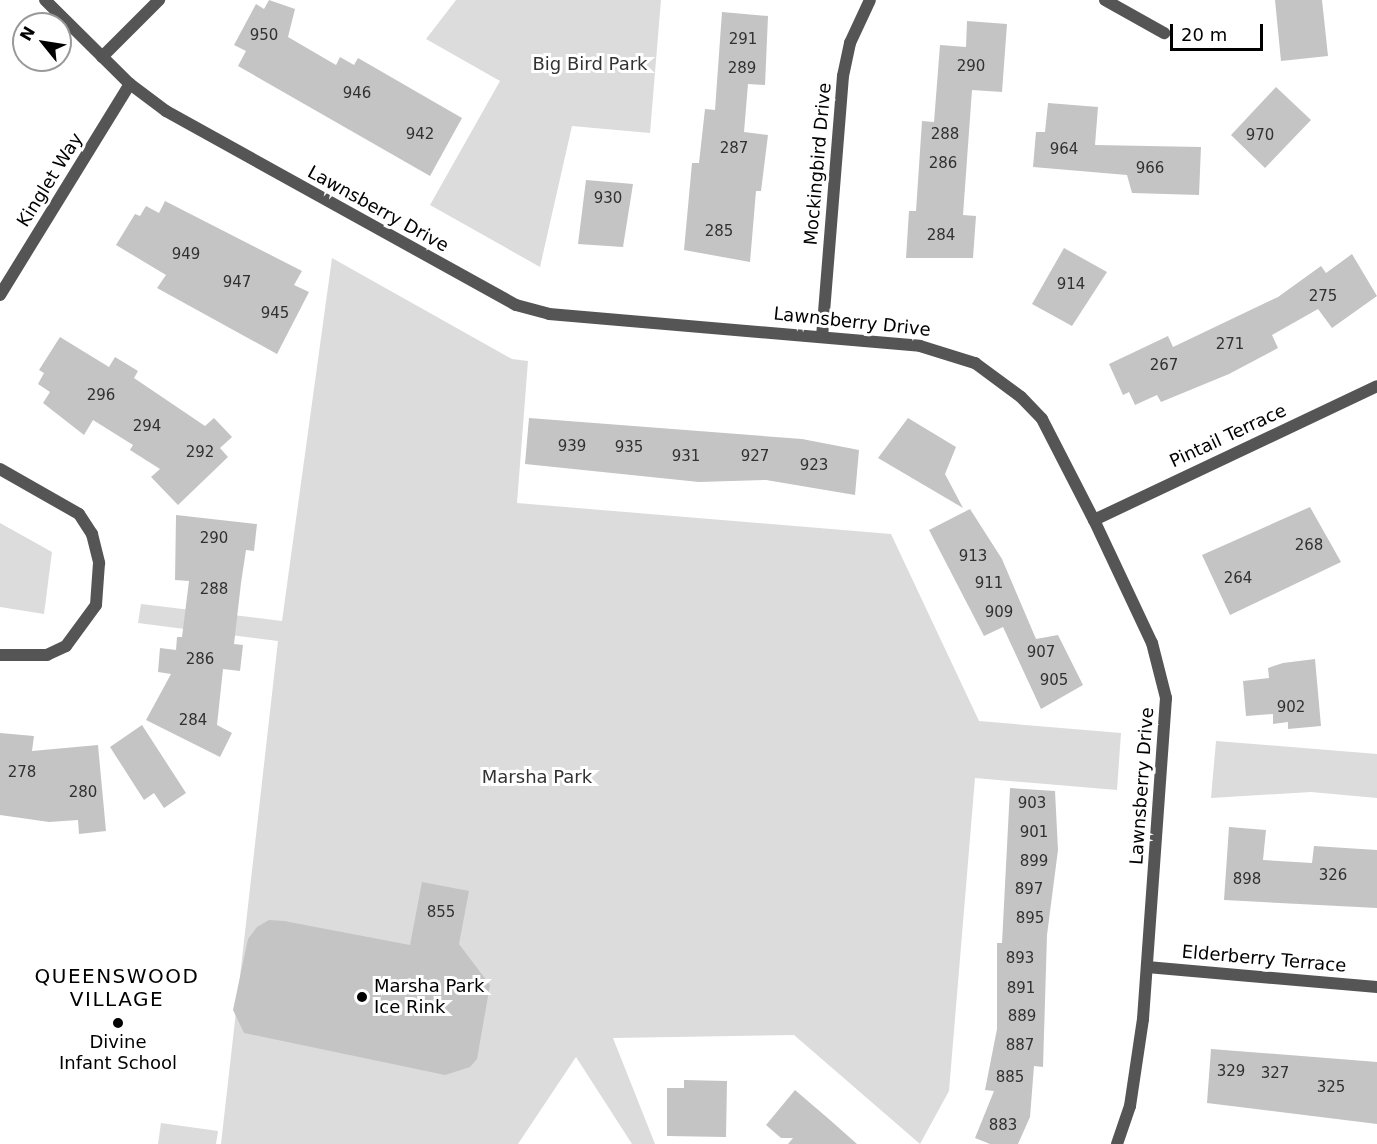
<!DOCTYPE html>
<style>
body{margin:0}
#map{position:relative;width:1377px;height:1144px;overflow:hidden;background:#fff;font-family:"DejaVu Sans",sans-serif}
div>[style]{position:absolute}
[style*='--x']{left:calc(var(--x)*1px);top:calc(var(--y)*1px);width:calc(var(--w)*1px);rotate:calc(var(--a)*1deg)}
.green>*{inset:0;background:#dcdcdc}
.building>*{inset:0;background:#c4c4c4}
.street>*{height:12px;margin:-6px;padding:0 6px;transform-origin:6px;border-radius:6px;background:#555}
.dots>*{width:16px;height:16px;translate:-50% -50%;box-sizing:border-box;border:3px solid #fff;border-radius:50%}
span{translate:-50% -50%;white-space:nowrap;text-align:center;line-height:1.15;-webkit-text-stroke:6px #fff;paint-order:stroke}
.number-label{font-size:15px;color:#313131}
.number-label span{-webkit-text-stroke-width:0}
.park-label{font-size:18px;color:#333}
.street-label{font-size:18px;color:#000}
.poi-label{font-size:18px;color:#000}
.left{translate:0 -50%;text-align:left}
.neighbourhood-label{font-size:20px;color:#000;letter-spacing:1.5px}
.north{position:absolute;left:12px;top:12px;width:60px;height:60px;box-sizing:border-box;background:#fff;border:2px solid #999;border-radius:50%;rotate:300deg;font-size:16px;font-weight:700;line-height:24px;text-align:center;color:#000}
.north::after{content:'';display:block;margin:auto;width:21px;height:27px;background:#000;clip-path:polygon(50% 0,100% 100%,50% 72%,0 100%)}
.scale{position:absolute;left:1170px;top:24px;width:93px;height:27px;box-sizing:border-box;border:3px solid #000;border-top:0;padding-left:8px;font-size:18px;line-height:21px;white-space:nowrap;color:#000;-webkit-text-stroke:4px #fff;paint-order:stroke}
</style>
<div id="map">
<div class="green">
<i style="clip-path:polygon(456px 0,661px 0,650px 133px,572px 126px,540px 267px,430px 205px,500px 81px,426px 39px)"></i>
<i style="clip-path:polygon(332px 258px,512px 359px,528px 361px,517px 503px,891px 534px,979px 721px,1121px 733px,1117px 790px,975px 778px,949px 1091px,920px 1144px,794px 1035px,613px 1038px,655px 1144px,632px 1144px,576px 1057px,518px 1144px,221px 1144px,278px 641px,138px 623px,141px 604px,282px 621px)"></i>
<i style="clip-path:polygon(0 523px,52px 552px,44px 614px,0 607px)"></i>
<i style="clip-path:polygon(1216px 741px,1377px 754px,1377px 798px,1311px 792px,1211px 798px)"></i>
<i style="clip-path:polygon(161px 1123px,218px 1131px,216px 1144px,158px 1144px)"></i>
</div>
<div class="building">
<i style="clip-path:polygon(269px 0,295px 9px,288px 37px,336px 65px,340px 57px,354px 65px,358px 58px,462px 118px,430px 176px,238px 66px,246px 51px,234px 45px,256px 4px,264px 9px)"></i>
<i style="clip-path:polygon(1275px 0,1322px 0,1328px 56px,1281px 61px)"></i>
<i style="clip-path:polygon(722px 12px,768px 16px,765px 85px,748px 84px,744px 132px,768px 135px,761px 191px,756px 191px,750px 262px,684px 250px,692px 163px,699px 163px,705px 109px,715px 110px)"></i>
<i style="clip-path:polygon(967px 21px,1007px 24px,1002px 92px,972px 90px,963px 215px,976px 216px,973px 258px,906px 258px,909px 211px,916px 211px,922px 121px,934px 122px,940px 45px,966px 47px)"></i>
<i style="clip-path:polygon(1276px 87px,1311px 120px,1265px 168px,1231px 135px)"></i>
<i style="clip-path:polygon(1048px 103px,1098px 107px,1095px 145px,1201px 147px,1199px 195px,1132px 193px,1127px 175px,1033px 167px,1036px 132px,1045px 132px)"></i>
<i style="clip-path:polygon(586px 180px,633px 184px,623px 247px,578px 244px)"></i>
<i style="clip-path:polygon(165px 201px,302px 271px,294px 285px,309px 292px,277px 354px,157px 288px,166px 275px,116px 245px,135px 214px,140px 216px,146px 206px,159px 213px)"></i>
<i style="clip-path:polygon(1064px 248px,1107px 272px,1072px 326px,1032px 304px)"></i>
<i style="clip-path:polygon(1352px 254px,1377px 296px,1332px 328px,1318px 309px,1272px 335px,1278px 348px,1229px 374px,1161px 402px,1157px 395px,1135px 405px,1129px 392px,1123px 395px,1109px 364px,1168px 336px,1173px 347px,1278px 297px,1321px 266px,1326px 273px)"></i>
<i style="clip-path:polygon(60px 337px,109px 367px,115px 357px,138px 371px,134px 378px,205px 426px,214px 418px,232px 437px,220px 448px,228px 457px,178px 505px,151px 477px,160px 469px,130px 450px,133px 445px,93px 420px,84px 435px,43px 403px,50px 392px,38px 384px,44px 373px,39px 370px)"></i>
<i style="clip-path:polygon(529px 418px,802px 439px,859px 450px,855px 495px,766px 480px,699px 482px,525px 464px)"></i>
<i style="clip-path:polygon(908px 418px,956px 447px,945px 474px,963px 508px,878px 458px)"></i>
<i style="clip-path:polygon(1310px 507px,1341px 562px,1230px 615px,1202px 555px)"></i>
<i style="clip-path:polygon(970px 509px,1002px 559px,1036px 639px,1058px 635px,1083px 685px,1041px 709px,1003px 627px,984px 636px,929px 530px)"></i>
<i style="clip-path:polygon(176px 515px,257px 524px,254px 551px,246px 550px,241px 583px,234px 644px,243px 645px,240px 671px,223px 669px,217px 725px,232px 733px,220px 757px,146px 720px,171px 674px,158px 672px,160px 648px,176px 650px,177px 637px,182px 637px,189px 581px,175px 580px)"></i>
<i style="clip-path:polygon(1315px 659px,1321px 726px,1288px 729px,1288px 722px,1273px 724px,1273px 714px,1246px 716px,1243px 681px,1269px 678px,1268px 668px,1283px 663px)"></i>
<i style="clip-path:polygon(142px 725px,186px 793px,164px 808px,154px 793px,144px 800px,110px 747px)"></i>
<i style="clip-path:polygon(0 733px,34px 736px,32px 751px,98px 745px,106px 831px,79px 834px,78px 820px,49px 822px,0 815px)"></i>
<i style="clip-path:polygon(1010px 788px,1055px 791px,1058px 850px,1047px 935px,1043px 1067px,1034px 1066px,1030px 1117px,1018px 1144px,990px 1144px,975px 1138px,994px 1091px,985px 1090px,997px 1029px,997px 943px,1002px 943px)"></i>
<i style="clip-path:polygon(1229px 827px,1266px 830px,1263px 860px,1312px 863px,1314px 846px,1377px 850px,1377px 908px,1224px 900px)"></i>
<i style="clip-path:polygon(422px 882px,469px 891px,459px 944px,490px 985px,477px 1059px,470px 1067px,445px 1075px,244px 1033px,233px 1010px,248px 939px,257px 927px,269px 920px,284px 921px,410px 945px)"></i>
<i style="clip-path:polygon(1211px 1049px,1377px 1062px,1377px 1124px,1207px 1103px)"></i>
<i style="clip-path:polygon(684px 1080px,727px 1081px,726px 1137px,667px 1136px,667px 1088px,684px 1088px)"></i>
<i style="clip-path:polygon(795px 1090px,830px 1120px,857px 1144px,788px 1144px,793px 1138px,781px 1138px,766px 1125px)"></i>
</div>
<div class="street">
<i style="--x:45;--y:0;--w:120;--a:44.7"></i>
<i style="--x:130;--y:84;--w:45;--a:36.9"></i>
<i style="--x:166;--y:111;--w:400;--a:29"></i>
<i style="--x:516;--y:305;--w:34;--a:15"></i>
<i style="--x:549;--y:314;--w:372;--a:4.9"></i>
<i style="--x:920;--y:346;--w:58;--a:17.2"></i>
<i style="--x:975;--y:363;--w:57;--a:36.5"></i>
<i style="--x:1021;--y:397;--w:30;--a:46"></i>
<i style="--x:1042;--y:419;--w:114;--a:62.8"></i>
<i style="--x:1094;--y:520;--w:136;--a:64.8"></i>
<i style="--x:1152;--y:643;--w:57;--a:75.7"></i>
<i style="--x:1166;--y:698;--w:322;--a:94.1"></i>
<i style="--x:1143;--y:1019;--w:88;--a:98.5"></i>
<i style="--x:1130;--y:1106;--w:40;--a:108.9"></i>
<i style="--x:1105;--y:0;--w:68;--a:29.2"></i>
<i style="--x:102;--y:57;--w:81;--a:-45"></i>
<i style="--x:0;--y:295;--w:248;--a:-58.4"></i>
<i style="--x:822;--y:337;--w:262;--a:-85.4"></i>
<i style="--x:843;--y:76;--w:34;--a:-78"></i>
<i style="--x:850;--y:43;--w:47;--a:-65.1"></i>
<i style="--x:0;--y:469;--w:91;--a:29.7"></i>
<i style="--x:79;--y:514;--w:24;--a:57"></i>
<i style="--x:92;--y:534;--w:30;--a:76"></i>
<i style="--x:99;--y:563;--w:42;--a:94.1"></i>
<i style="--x:96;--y:605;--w:51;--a:126.2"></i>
<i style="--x:66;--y:646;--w:21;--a:155"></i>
<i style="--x:47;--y:655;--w:47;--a:180"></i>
<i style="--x:1094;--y:520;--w:313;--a:-25.3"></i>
<i style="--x:1147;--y:967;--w:231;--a:5"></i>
</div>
<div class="dots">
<i style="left:362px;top:997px;background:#000"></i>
<i style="left:118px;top:1023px;background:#000"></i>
</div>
<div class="number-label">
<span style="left:264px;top:36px">950</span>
<span style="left:743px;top:40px">291</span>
<span style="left:971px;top:67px">290</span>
<span style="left:742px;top:69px">289</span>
<span style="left:357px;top:94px">946</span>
<span style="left:420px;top:135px">942</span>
<span style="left:945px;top:135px">288</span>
<span style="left:1260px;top:136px">970</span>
<span style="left:734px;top:149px">287</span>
<span style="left:1064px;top:150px">964</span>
<span style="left:943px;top:164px">286</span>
<span style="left:1150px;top:169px">966</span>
<span style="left:608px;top:199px">930</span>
<span style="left:719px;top:232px">285</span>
<span style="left:941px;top:236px">284</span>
<span style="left:186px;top:255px">949</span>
<span style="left:237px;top:283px">947</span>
<span style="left:1071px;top:285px">914</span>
<span style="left:1323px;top:297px">275</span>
<span style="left:275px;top:314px">945</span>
<span style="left:1230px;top:345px">271</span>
<span style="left:1164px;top:366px">267</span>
<span style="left:101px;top:396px">296</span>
<span style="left:147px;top:427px">294</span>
<span style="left:572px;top:447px">939</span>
<span style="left:629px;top:448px">935</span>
<span style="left:200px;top:453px">292</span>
<span style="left:686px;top:457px">931</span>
<span style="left:755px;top:457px">927</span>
<span style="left:814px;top:466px">923</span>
<span style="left:214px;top:539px">290</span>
<span style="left:1309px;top:546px">268</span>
<span style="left:973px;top:557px">913</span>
<span style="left:1238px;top:579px">264</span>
<span style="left:989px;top:584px">911</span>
<span style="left:214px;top:590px">288</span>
<span style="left:999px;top:613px">909</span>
<span style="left:1041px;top:653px">907</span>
<span style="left:200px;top:660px">286</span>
<span style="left:1054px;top:681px">905</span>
<span style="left:1291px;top:708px">902</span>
<span style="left:193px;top:721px">284</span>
<span style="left:22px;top:773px">278</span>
<span style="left:83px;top:793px">280</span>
<span style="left:1032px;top:804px">903</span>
<span style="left:1034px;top:833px">901</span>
<span style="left:1034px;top:862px">899</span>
<span style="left:1333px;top:876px">326</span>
<span style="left:1247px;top:880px">898</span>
<span style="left:1029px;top:890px">897</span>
<span style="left:441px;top:913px">855</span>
<span style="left:1030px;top:919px">895</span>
<span style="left:1020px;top:959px">893</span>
<span style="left:1021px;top:989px">891</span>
<span style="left:1022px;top:1017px">889</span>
<span style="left:1020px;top:1046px">887</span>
<span style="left:1231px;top:1072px">329</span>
<span style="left:1275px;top:1074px">327</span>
<span style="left:1010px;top:1078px">885</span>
<span style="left:1331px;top:1088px">325</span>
<span style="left:1003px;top:1126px">883</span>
</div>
<div class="park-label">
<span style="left:590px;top:64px">Big Bird Park</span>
<span style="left:537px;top:777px">Marsha Park</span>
</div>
<div class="street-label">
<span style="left:818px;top:164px;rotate:-85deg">Mockingbird Drive</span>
<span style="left:50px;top:180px;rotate:-58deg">Kinglet Way</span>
<span style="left:378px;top:209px;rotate:29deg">Lawnsberry Drive</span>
<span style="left:852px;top:322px;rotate:6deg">Lawnsberry Drive</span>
<span style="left:1228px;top:436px;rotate:-25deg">Pintail Terrace</span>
<span style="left:1142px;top:786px;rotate:-86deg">Lawnsberry Drive</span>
<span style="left:1264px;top:959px;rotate:5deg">Elderberry Terrace</span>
</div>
<div class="poi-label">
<span class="left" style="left:374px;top:997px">Marsha Park<br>Ice Rink</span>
<span style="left:118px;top:1053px">Divine<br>Infant School</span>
</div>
<div class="neighbourhood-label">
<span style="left:117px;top:988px">QUEENSWOOD<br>VILLAGE</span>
</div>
<div class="north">N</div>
<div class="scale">20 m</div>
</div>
